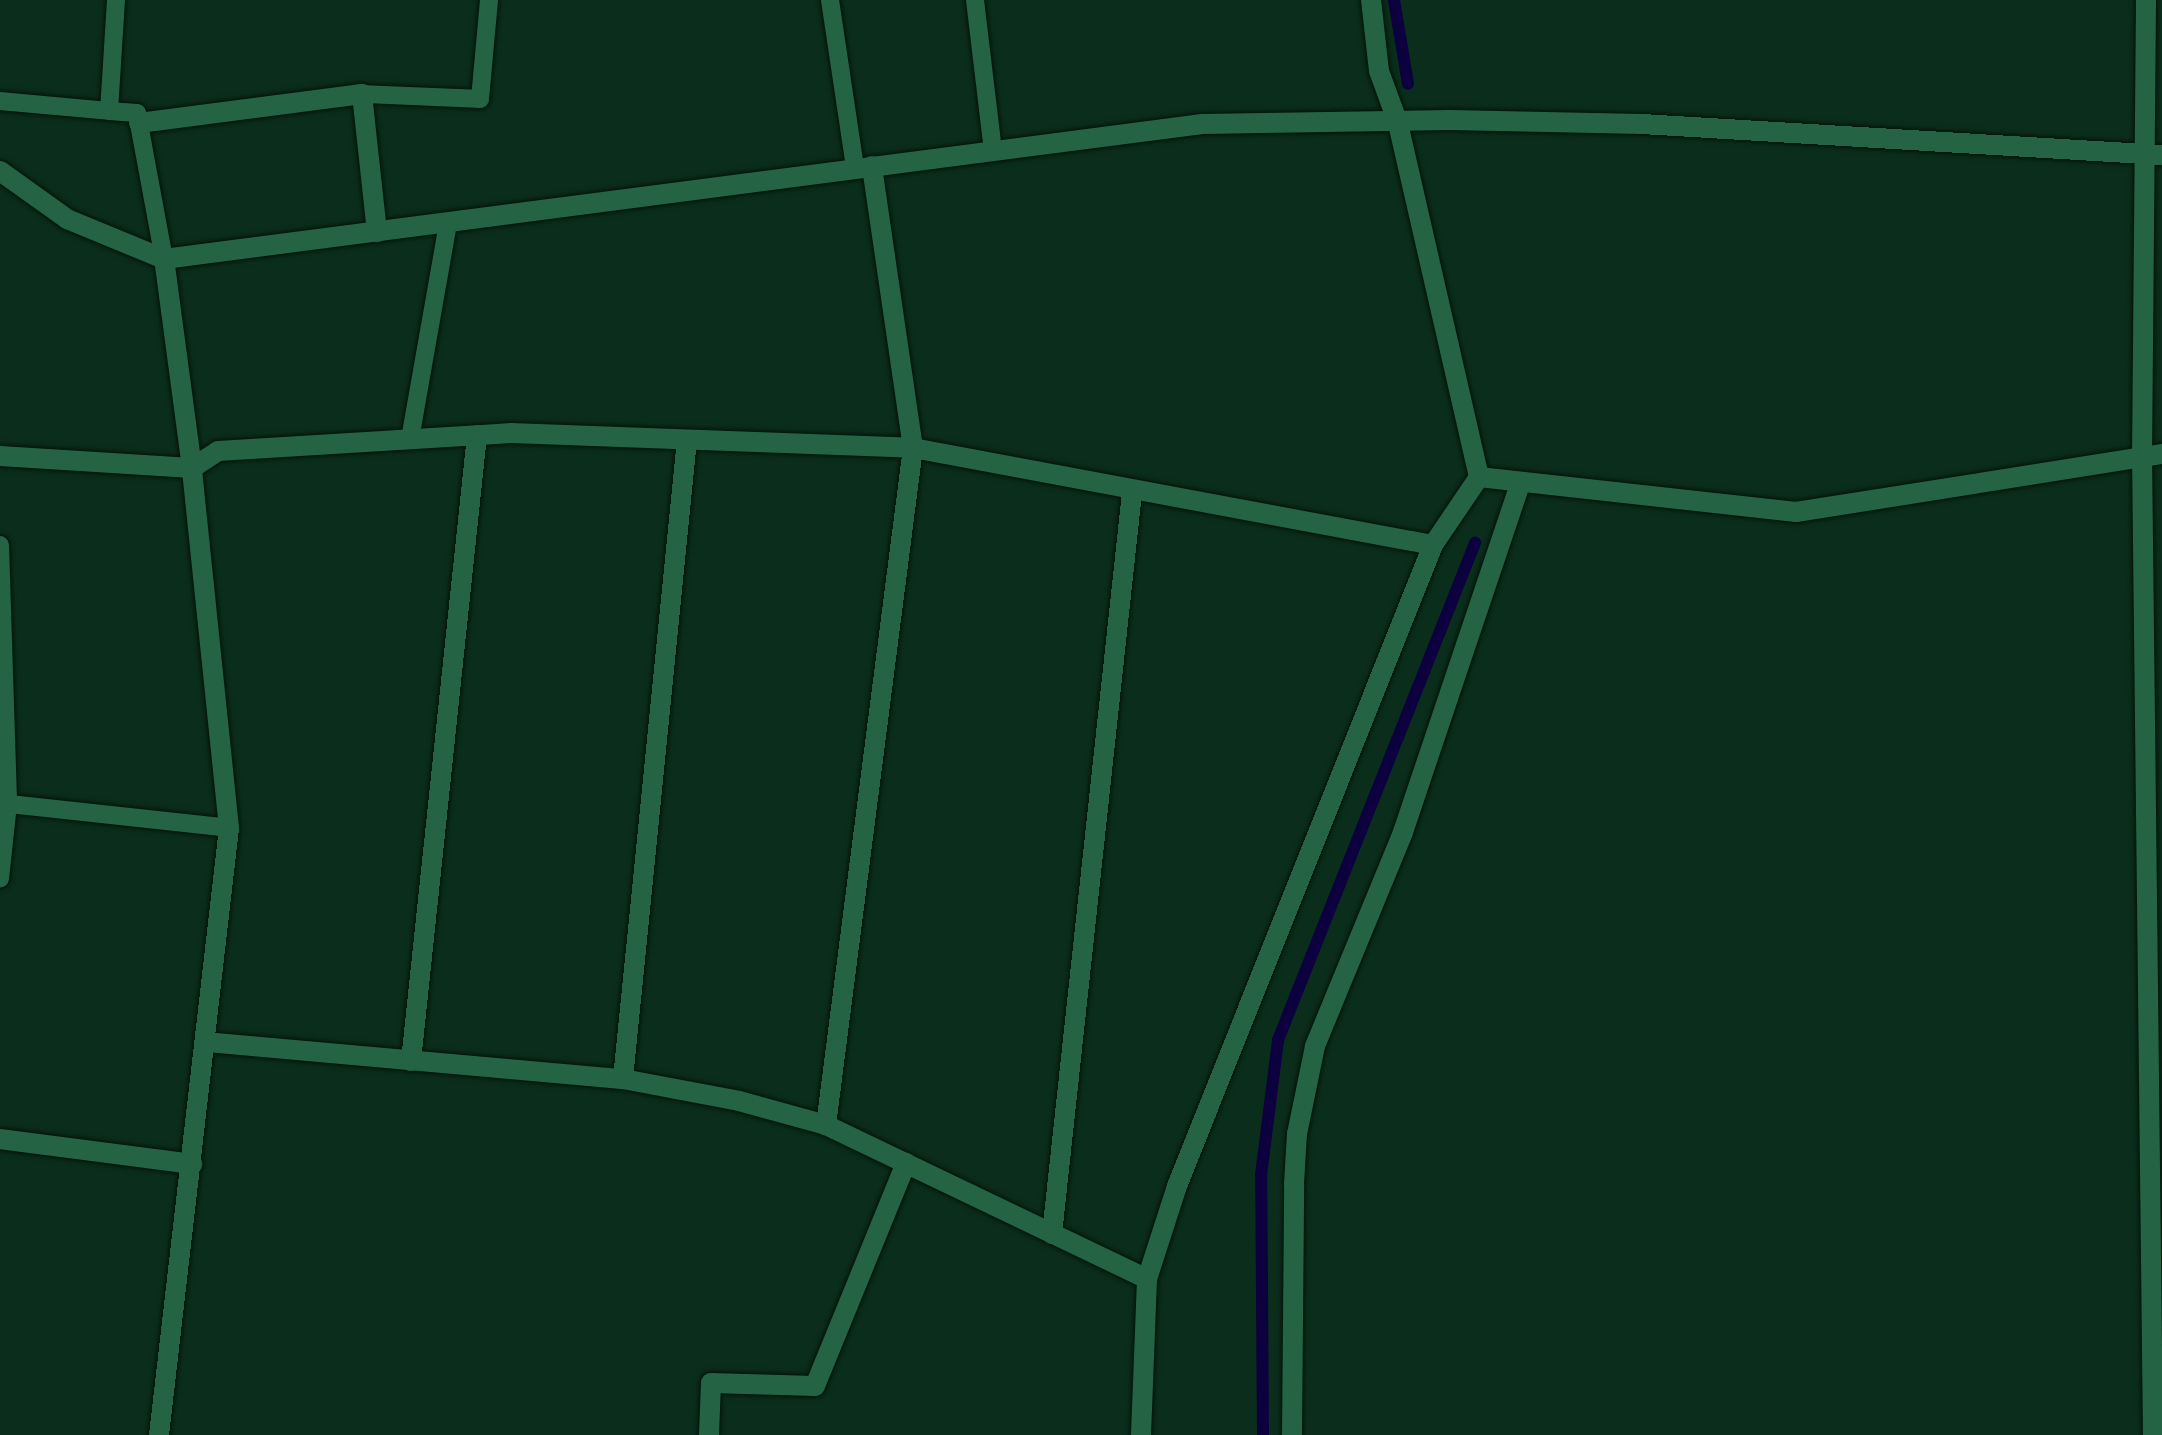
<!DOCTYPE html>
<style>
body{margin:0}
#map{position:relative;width:2162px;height:1435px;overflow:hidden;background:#0b2d1c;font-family:Quicksand,sans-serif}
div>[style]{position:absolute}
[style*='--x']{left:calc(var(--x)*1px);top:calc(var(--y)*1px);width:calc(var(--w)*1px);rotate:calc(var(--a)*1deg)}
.stream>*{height:12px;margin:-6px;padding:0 6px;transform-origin:6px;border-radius:6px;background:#0c003e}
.roads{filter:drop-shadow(0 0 2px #021309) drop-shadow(0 0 2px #021309)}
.service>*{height:18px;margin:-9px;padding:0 9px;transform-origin:9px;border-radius:9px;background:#246444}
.minor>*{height:20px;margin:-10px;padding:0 10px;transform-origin:10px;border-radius:10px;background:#246444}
span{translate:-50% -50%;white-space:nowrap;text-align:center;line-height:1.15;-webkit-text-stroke:8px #001408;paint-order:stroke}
</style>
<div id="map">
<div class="stream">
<i style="--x:1394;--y:0;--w:85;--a:80.5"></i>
<i style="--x:1263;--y:1435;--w:260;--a:-90.4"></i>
<i style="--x:1261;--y:1175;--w:136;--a:-82.8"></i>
<i style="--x:1278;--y:1040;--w:535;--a:-68.38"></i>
</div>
<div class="roads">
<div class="service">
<i style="--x:116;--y:0;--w:111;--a:93.6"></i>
<i style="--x:109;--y:111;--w:28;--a:4"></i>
<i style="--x:137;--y:113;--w:148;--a:79.5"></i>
<i style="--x:830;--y:0;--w:170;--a:81.5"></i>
<i style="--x:975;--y:0;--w:151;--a:83.2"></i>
<i style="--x:362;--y:94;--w:118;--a:2.4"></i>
<i style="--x:480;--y:99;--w:99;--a:-84.8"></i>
<i style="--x:0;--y:101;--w:109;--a:5.2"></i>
<i style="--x:410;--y:439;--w:218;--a:-80"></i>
<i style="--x:0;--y:545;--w:259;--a:88.2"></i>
<i style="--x:8;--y:804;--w:75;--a:96.1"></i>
<i style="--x:0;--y:803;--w:230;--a:6.2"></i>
</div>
<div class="minor">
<i style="--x:2146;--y:0;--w:453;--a:90.5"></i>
<i style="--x:2142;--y:453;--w:982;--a:89.36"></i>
<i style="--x:139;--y:123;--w:225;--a:-7.4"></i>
<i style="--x:362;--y:94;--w:139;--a:83.8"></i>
<i style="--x:0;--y:171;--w:82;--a:35.6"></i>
<i style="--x:67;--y:219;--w:105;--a:22.4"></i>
<i style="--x:164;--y:259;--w:1047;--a:-7.41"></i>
<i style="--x:1202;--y:124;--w:248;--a:-0.9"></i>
<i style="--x:1450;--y:120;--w:192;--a:1.2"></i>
<i style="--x:1642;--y:124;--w:521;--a:3.41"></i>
<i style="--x:0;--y:456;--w:192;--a:3.6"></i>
<i style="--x:192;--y:468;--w:31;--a:-33"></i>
<i style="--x:218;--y:451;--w:294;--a:-3.5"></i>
<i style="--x:511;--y:433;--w:402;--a:2.1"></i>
<i style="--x:913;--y:448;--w:529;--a:10.57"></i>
<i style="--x:1433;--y:545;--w:82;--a:-55.9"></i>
<i style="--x:1479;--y:477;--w:363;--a:-102.9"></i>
<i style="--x:1398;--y:123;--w:55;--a:-110.1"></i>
<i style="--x:1379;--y:71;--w:71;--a:-96.4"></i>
<i style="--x:1479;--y:477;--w:319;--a:6.3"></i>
<i style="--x:1796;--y:512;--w:371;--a:-9"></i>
<i style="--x:206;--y:1042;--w:419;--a:5.1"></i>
<i style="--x:623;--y:1079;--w:118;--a:10.7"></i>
<i style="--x:739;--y:1101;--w:90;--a:15.4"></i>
<i style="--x:826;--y:1125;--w:356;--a:25.6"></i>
<i style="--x:411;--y:1061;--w:629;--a:-83.98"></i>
<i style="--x:623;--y:1079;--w:642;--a:-84.28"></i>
<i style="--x:826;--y:1125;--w:683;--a:-82.68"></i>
<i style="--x:913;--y:448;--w:285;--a:-98.3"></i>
<i style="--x:0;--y:1139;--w:194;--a:7.4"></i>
<i style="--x:1052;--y:1234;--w:745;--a:-83.84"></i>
<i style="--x:159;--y:1435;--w:611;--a:-83.42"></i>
<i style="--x:229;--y:828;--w:362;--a:-95.9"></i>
<i style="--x:192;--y:468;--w:211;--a:-97.6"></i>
<i style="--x:709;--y:1435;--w:52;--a:-87.8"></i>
<i style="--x:711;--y:1383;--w:104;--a:1.7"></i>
<i style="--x:815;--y:1386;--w:241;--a:-67.8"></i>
<i style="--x:1141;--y:1435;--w:156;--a:-87.8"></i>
<i style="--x:1147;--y:1279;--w:98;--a:-72.1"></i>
<i style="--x:1177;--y:1186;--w:690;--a:-68.23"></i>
<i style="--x:1292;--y:1435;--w:251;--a:-89.5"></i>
<i style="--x:1294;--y:1184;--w:50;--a:-86.6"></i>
<i style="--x:1297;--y:1134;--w:90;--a:-78.4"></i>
<i style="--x:1315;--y:1046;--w:231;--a:-67.6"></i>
<i style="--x:1403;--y:832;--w:369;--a:-71.4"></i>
</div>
</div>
</div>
